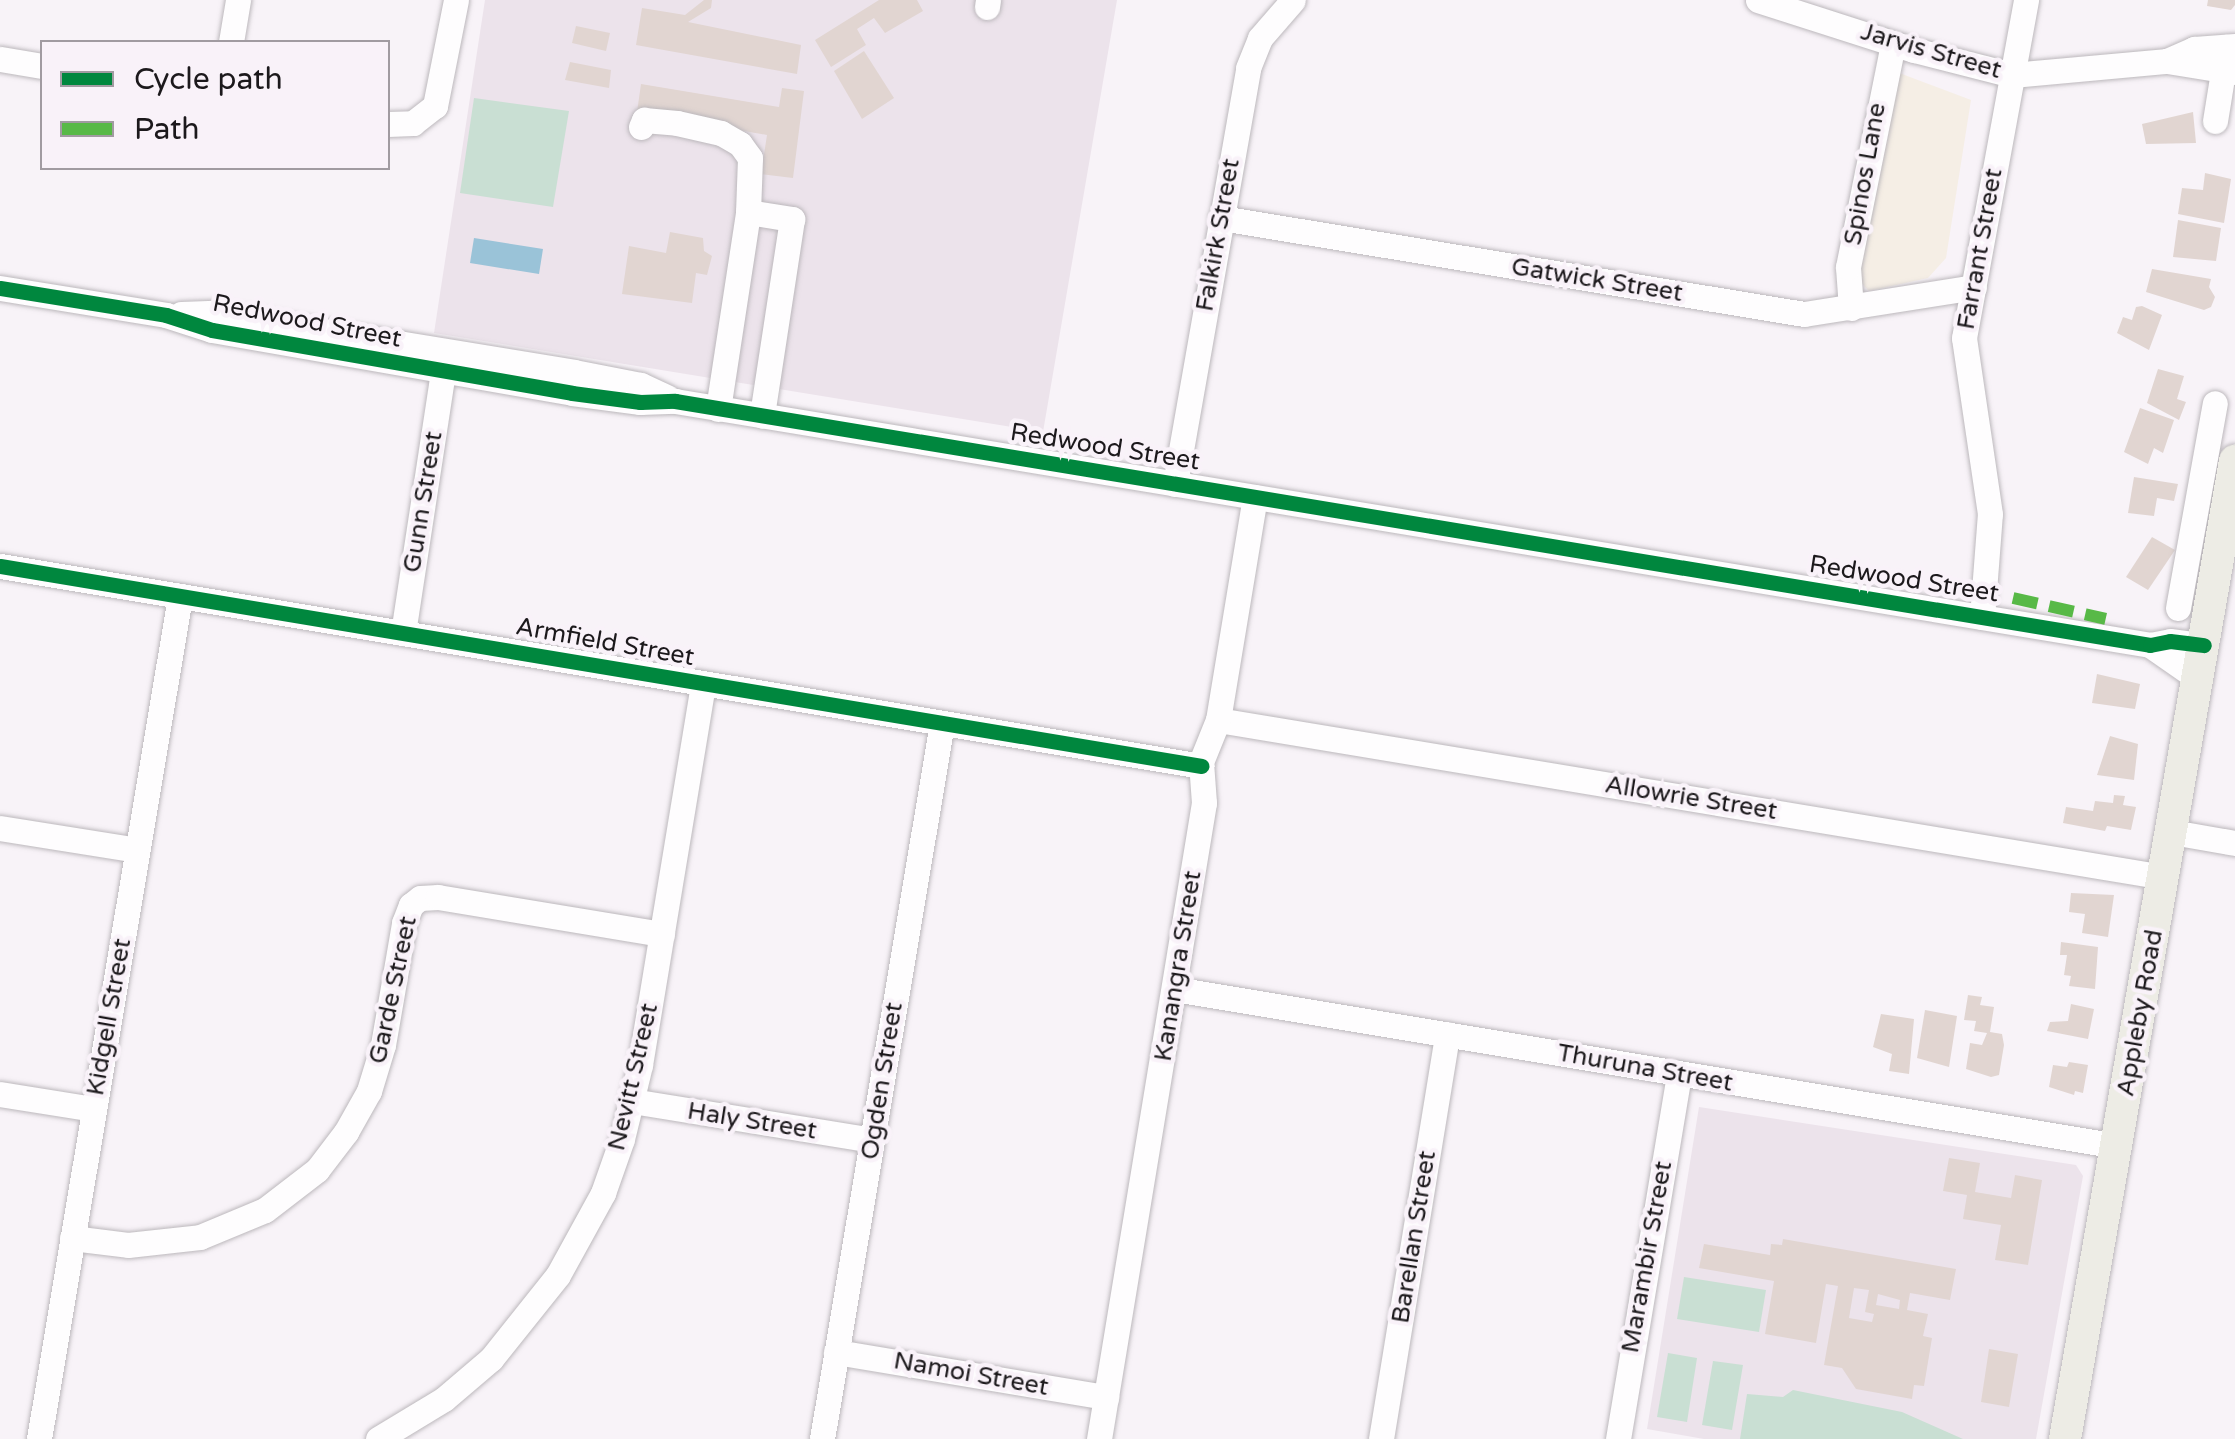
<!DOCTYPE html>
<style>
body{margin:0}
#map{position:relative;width:2235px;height:1439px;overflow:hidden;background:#f8f3f8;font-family:"Varela Round",sans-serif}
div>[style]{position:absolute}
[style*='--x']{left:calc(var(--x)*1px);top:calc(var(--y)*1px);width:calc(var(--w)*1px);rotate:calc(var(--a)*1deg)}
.commercial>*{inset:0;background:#f5eee5}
.built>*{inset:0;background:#ece3eb}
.green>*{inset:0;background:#c9dfd3}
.water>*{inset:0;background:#9ac3d8}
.building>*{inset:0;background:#e1d5d1}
.roads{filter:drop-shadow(0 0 2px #bcb8bc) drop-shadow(0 0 2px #bcb8bc)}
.minor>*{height:25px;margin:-12.5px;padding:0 12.5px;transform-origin:12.5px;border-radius:12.5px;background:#fefdfe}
.major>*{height:32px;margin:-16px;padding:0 16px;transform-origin:16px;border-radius:16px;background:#edece5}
.quiet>*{height:12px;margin-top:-6px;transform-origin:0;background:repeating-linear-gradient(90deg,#58b947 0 25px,transparent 0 37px)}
.cycleway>*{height:15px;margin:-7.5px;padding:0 7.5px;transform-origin:7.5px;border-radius:7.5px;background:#00873e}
span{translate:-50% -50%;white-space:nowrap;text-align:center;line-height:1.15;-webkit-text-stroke:9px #f9f2f9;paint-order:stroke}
.street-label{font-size:25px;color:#1c191c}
.legend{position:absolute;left:40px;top:40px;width:350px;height:130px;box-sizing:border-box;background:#f9f2f9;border:2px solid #a19ba1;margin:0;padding:12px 18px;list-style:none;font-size:30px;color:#1c191c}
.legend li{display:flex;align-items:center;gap:20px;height:50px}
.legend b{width:50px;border:2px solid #a19ba1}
</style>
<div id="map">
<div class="commercial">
<i style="clip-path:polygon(1894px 71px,1971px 100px,1946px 258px,1928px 278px,1869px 291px,1852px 274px)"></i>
</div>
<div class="built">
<i style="clip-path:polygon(485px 0,1117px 0,1043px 432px,434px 333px)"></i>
<i style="clip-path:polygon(1699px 1107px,2076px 1165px,2083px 1176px,2036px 1439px,1704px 1439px,1647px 1429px)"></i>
</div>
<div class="green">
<i style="clip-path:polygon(474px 98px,569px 111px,553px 207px,460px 193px)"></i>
<i style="clip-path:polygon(1684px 1277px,1766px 1290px,1759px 1332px,1677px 1319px)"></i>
<i style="clip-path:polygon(1668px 1353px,1697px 1358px,1687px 1422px,1657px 1417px)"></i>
<i style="clip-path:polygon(1713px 1361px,1743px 1365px,1732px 1430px,1702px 1425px)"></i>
<i style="clip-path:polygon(1793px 1390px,1902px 1412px,1963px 1439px,1740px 1439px,1747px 1394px,1783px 1397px)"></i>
</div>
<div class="water">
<i style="clip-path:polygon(474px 238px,543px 249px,539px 274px,470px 263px)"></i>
</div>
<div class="building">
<i style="clip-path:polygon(704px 0,712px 0,711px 8px,688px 22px,801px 45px,797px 74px,636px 45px,642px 8px,685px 15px)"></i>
<i style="clip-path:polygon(879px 0,917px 0,923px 11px,885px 33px,874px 18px,857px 29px,866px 45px,831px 67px,815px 40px)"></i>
<i style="clip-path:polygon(2208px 0,2235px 0,2235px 5px,2231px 10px,2207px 6px)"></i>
<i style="clip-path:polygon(576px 26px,610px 33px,606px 51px,572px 43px)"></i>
<i style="clip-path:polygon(864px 51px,894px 98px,862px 119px,834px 71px)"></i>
<i style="clip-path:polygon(570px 62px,611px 70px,609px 88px,565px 80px)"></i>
<i style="clip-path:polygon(641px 84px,779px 107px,782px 88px,804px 91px,793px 178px,761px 174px,767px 135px,637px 112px)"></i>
<i style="clip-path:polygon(2193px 112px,2196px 143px,2146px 144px,2142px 124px)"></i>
<i style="clip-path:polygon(2205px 173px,2231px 179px,2224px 223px,2178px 214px,2182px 188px,2203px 190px)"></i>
<i style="clip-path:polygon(2178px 220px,2221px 228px,2216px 261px,2173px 257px)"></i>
<i style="clip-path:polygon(670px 232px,703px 238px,704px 251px,712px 256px,707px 275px,696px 273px,692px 303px,622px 294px,629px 246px,666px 253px)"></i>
<i style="clip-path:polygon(2152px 269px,2211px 279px,2209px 287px,2215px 297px,2211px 307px,2204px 310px,2146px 292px)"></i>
<i style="clip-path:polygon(2142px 306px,2162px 315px,2149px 350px,2117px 333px,2123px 317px,2132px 320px,2136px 307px)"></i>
<i style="clip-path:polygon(2158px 369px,2184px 376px,2177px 399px,2186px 402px,2179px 420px,2147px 403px)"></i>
<i style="clip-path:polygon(2140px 408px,2174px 420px,2163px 453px,2154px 448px,2148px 464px,2124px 452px)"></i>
<i style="clip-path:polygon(2134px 477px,2178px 484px,2174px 501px,2157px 498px,2154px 516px,2128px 513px)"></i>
<i style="clip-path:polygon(2152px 537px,2175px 550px,2148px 590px,2126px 577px)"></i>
<i style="clip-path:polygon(2097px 674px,2140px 684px,2135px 709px,2092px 703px)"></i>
<i style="clip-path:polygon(2110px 736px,2138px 744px,2134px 780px,2097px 775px)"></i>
<i style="clip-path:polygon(2114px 795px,2125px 796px,2123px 805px,2136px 807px,2131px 830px,2107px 826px,2105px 831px,2063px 823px,2066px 807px,2093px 811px,2095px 801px,2113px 803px)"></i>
<i style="clip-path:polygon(2071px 893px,2114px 895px,2108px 937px,2082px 933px,2085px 914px,2069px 912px)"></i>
<i style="clip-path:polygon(2061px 942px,2098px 947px,2095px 989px,2069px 986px,2071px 976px,2064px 975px,2067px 955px,2060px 955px)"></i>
<i style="clip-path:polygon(1968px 995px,1982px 997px,1980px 1005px,1994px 1007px,1990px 1032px,2002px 1034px,2004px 1045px,1999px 1075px,1991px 1077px,1966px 1069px,1970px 1043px,1982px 1045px,1987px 1033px,1974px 1031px,1976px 1021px,1964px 1020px)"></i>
<i style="clip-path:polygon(2071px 1004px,2094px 1009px,2088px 1039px,2047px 1031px,2050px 1022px,2068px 1021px)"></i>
<i style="clip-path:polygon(1925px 1010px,1957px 1016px,1949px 1067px,1917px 1058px)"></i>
<i style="clip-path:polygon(1881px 1014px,1914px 1019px,1909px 1074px,1889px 1071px,1892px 1054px,1873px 1047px)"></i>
<i style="clip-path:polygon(2069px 1062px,2088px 1065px,2083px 1093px,2075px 1091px,2074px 1095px,2049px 1087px,2053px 1065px,2067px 1067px)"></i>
<i style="clip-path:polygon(1949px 1158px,1980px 1163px,1975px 1192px,2011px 1198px,2015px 1175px,2042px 1180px,2028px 1265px,1995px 1260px,2001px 1225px,1963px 1219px,1967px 1195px,1943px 1191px)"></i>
<i style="clip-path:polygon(evenodd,1783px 1239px,1956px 1269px,1950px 1300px,1910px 1293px,1907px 1310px,1928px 1314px,1923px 1336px,1932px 1338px,1924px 1386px,1914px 1385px,1912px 1399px,1856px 1389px,1842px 1368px,1824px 1365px,1838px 1286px,1826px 1284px,1816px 1343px,1765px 1334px,1774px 1281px,1699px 1268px,1704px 1244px,1770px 1255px,1771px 1244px,1782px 1245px,1783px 1239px,1854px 1288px,1869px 1290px,1865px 1312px,1874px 1314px,1872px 1322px,1849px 1318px,1854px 1288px,1783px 1239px,1878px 1294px,1900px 1300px,1899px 1309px,1876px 1305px,1878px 1294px)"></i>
<i style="clip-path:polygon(1989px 1349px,2018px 1354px,2009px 1407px,1981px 1402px)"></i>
</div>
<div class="roads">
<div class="minor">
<i style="--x:1758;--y:0;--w:164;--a:17.8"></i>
<i style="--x:1914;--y:50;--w:101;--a:14.3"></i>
<i style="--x:2012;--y:75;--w:156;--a:-5.2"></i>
<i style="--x:2167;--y:61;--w:30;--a:-24"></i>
<i style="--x:2194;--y:49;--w:41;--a:-4.2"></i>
<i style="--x:987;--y:7;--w:7;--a:-82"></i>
<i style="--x:231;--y:42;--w:43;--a:-80.5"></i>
<i style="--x:0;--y:59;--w:43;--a:9.5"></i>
<i style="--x:2167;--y:61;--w:69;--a:9.2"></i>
<i style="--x:2215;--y:121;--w:75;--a:-80.8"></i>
<i style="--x:388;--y:124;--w:25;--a:-2"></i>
<i style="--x:413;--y:123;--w:28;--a:-38"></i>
<i style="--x:435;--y:106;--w:108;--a:-78.8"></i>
<i style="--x:641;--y:127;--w:8;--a:-67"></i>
<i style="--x:644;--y:120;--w:33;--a:5"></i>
<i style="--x:677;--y:123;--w:45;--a:12.8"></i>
<i style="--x:721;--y:133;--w:22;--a:30"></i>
<i style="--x:740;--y:144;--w:17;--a:54"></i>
<i style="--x:750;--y:158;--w:54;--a:92.1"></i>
<i style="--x:1221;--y:218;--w:591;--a:9.35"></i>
<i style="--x:1804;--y:314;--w:172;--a:-9"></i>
<i style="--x:0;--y:288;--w:168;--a:9.2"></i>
<i style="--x:166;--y:315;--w:48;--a:18.1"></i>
<i style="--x:212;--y:330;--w:365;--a:9.9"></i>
<i style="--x:572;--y:393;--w:69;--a:7.5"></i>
<i style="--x:640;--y:402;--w:35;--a:-2"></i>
<i style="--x:675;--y:401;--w:1495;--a:9.39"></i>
<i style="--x:2150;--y:645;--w:20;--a:-11"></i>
<i style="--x:2170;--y:641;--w:34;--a:7"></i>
<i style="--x:1851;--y:308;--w:41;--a:-94.2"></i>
<i style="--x:1848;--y:267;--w:228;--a:-78.6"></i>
<i style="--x:181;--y:314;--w:34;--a:-2"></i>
<i style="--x:215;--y:313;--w:364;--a:9.3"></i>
<i style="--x:574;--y:372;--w:68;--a:11"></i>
<i style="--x:641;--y:385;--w:29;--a:25"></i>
<i style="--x:718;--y:409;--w:199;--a:-81.3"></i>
<i style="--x:748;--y:212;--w:45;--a:9"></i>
<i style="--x:792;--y:219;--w:199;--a:98.7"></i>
<i style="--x:1175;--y:484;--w:422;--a:-80"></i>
<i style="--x:1248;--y:68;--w:32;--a:-68"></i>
<i style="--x:1260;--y:38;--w:50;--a:-49"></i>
<i style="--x:0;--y:566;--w:1218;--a:9.45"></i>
<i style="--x:2178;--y:608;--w:208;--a:-79.8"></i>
<i style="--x:1982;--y:617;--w:103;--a:-85.6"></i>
<i style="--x:1990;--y:514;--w:178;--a:-98.4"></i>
<i style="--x:1964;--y:338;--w:344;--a:-79.6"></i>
<i style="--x:403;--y:633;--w:264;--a:-81.3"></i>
<i style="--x:2150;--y:645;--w:60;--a:34.8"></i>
<i style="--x:1218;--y:720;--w:959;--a:9.42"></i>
<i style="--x:0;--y:828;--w:139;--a:9.1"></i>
<i style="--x:2172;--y:832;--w:64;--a:9.9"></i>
<i style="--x:1174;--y:989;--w:956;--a:9.45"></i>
<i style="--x:0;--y:1094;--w:95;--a:9.1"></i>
<i style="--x:632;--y:1101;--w:243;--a:9.2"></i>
<i style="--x:72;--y:1238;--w:56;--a:7.1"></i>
<i style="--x:128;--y:1245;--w:72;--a:-6.3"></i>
<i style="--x:200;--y:1237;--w:70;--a:-22.6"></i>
<i style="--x:265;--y:1210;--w:66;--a:-37.6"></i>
<i style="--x:317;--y:1170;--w:48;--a:-52.7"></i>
<i style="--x:346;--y:1132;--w:47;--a:-60.7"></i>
<i style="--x:369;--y:1091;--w:48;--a:-73.1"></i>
<i style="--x:383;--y:1045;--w:124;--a:-80.2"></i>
<i style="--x:404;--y:923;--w:19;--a:-69"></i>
<i style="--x:411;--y:905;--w:11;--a:-38"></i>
<i style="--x:420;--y:898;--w:18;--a:-3"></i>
<i style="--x:438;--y:897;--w:227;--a:9.4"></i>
<i style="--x:836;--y:1352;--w:274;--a:9.5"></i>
<i style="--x:39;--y:1439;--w:855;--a:-80.5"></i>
<i style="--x:378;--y:1439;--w:77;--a:-31.2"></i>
<i style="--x:444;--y:1399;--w:62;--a:-40.4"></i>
<i style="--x:491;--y:1359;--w:107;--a:-51.4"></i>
<i style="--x:558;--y:1275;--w:94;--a:-61.2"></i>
<i style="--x:603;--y:1193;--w:57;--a:-70.6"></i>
<i style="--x:622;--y:1139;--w:76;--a:-76.3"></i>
<i style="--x:640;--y:1065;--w:386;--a:-80.6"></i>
<i style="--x:822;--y:1439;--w:726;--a:-80.49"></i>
<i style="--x:1099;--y:1439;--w:645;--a:-80.63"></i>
<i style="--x:1204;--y:803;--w:41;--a:-94.2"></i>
<i style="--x:1201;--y:762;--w:45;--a:-68"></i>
<i style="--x:1218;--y:720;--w:226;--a:-80.6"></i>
<i style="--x:1381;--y:1439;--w:410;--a:-80.7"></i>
<i style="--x:1618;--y:1439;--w:369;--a:-80.5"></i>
</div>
<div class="major">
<i style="--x:2065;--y:1439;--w:993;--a:-80.14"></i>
</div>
</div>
<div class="quiet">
<i style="--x:2013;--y:598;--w:95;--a:12.7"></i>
</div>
<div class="cycleway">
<i style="--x:0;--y:288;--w:168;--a:9.2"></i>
<i style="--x:166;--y:315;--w:48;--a:18.1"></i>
<i style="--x:212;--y:330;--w:365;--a:9.9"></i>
<i style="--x:572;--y:393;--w:69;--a:7.5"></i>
<i style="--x:640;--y:402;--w:35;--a:-2"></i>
<i style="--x:675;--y:401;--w:1495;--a:9.39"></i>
<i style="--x:2150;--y:645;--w:20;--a:-11"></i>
<i style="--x:2170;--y:641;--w:34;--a:7"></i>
<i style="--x:0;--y:566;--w:1218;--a:9.45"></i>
</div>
<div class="street-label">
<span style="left:1931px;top:51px;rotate:16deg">Jarvis Street</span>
<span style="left:1865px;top:174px;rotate:-80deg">Spinos Lane</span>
<span style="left:1218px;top:235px;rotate:-80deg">Falkirk Street</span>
<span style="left:1980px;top:249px;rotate:-80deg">Farrant Street</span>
<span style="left:1597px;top:280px;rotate:9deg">Gatwick Street</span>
<span style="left:307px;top:321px;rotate:11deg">Redwood Street</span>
<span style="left:1105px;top:447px;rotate:9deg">Redwood Street</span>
<span style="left:423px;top:502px;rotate:-81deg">Gunn Street</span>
<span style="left:1904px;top:579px;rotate:9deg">Redwood Street</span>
<span style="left:605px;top:642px;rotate:10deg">Armfield Street</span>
<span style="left:1691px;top:798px;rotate:9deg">Allowrie Street</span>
<span style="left:1178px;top:966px;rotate:-81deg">Kanangra Street</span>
<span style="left:393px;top:990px;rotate:-78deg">Garde Street</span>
<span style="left:2140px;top:1013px;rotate:-80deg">Appleby Road</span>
<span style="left:109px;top:1017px;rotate:-80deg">Kidgell Street</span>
<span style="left:1645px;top:1068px;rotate:10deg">Thuruna Street</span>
<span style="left:633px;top:1077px;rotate:-77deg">Nevitt Street</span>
<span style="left:882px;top:1081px;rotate:-81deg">Ogden Street</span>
<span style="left:752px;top:1121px;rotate:9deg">Haly Street</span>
<span style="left:1414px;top:1237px;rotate:-81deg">Barellan Street</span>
<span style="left:1647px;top:1257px;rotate:-80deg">Marambir Street</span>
<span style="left:971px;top:1374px;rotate:10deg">Namoi Street</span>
</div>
<ul class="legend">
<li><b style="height:12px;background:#00873e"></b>Cycle path</li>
<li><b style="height:12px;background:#58b947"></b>Path</li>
</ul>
</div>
